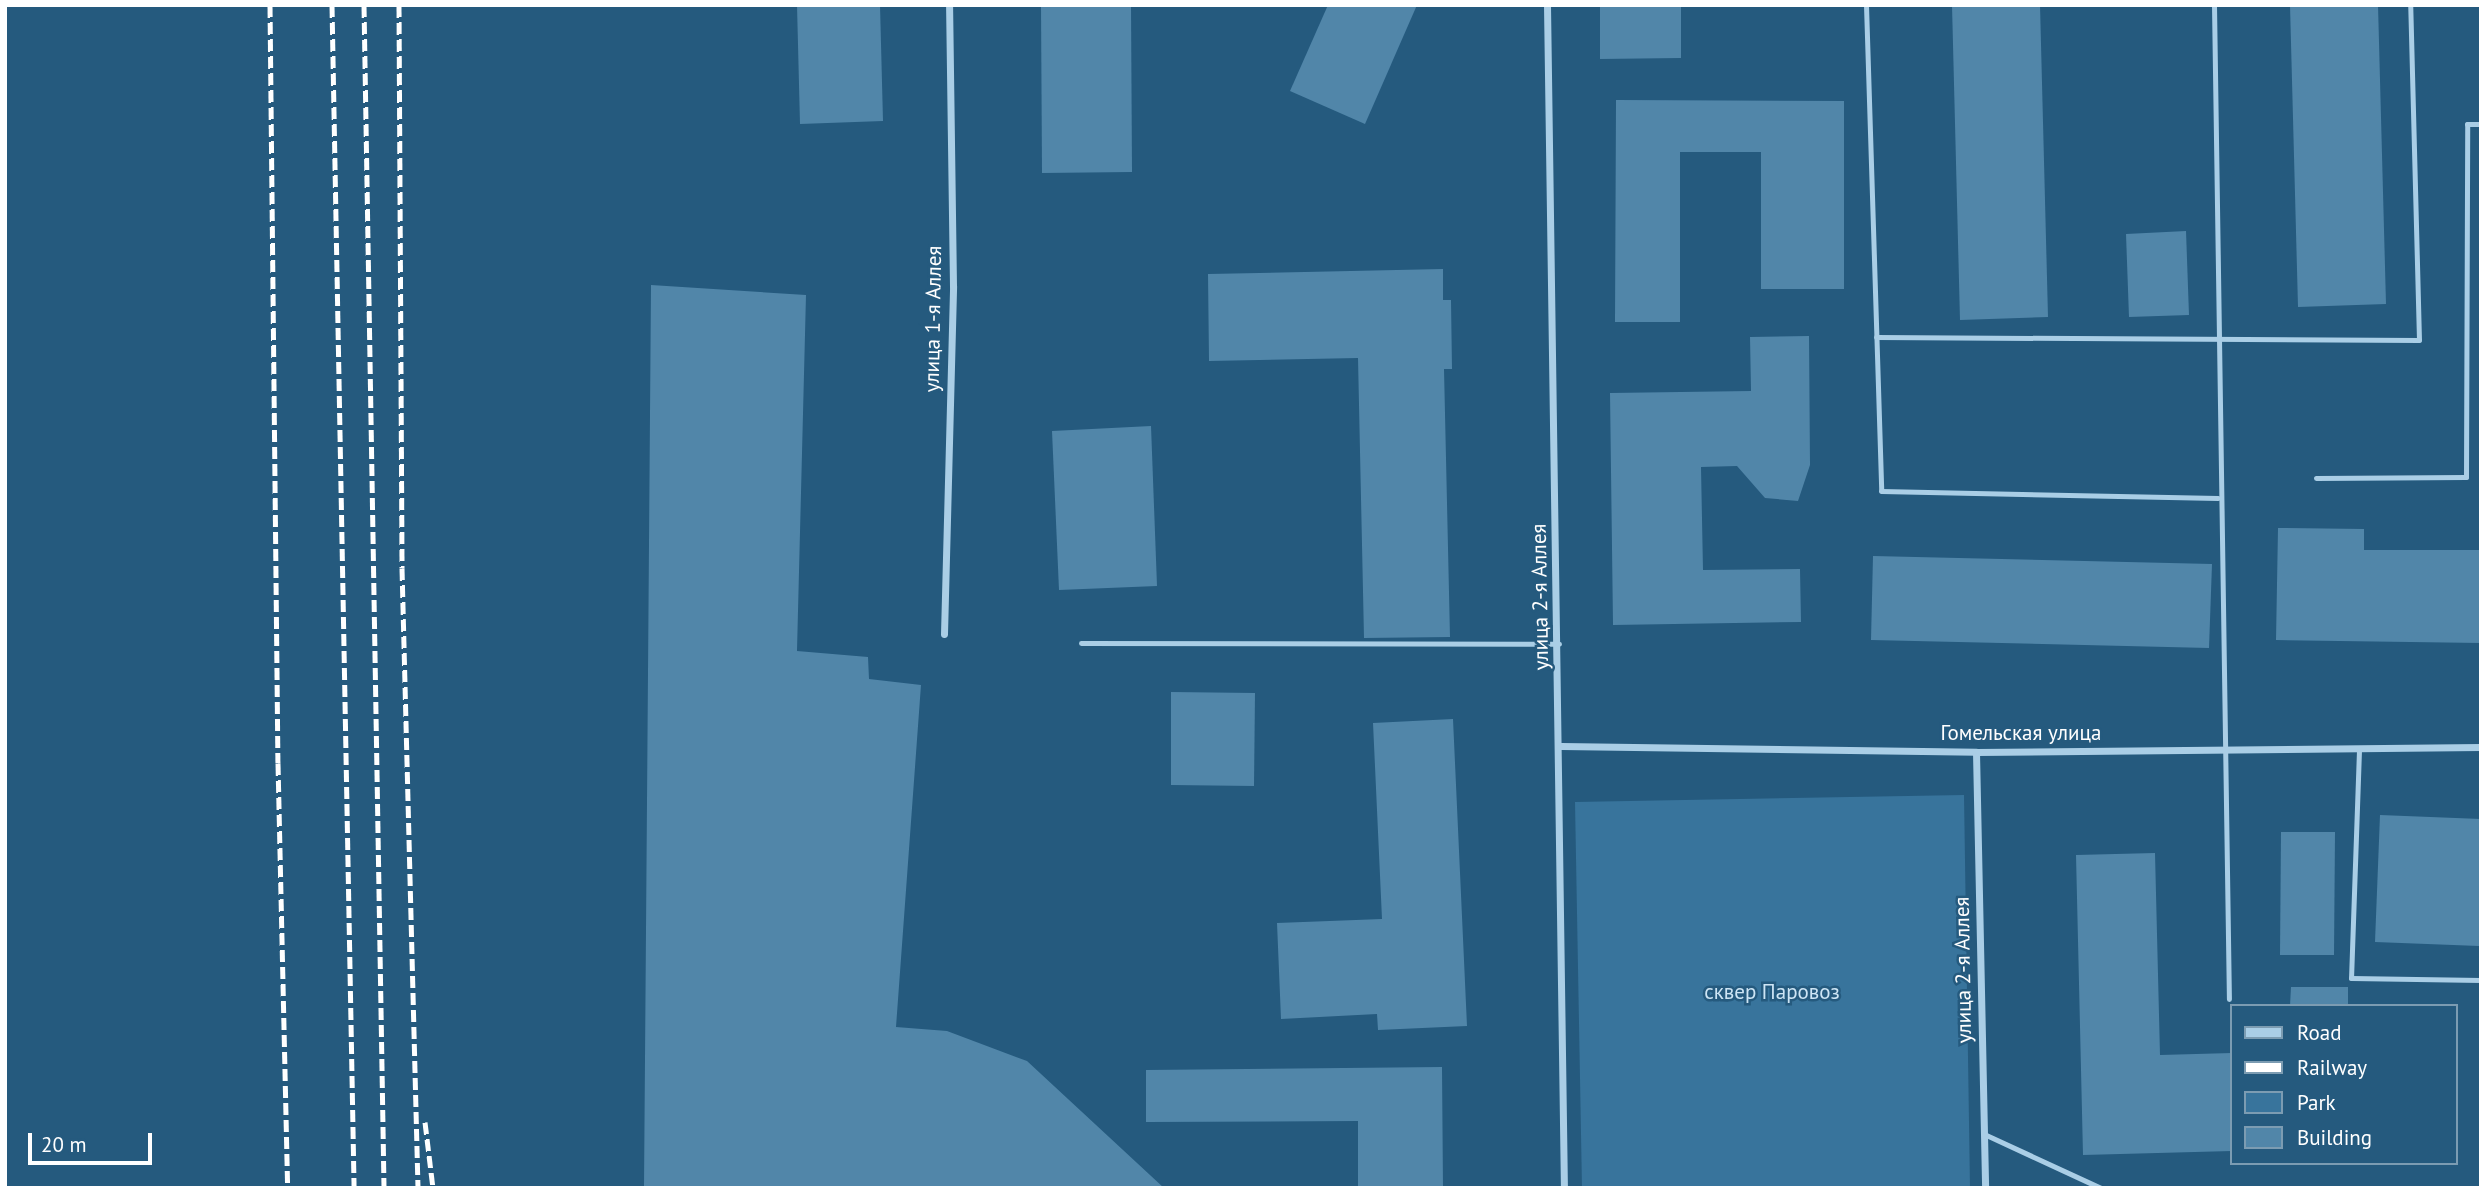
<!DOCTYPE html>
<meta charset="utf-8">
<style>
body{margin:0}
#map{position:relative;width:2486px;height:1193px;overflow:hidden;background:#255a7e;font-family:"PT Sans",sans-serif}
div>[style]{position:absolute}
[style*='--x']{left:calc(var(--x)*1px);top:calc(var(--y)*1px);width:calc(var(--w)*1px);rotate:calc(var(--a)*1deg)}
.green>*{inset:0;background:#38749c}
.building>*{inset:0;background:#5186a9}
.service>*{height:5px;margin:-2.5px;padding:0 2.5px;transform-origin:2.5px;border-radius:2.5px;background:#aacee6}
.minor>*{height:7px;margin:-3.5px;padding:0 3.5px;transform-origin:3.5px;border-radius:3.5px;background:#aacee6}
.rail>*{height:5px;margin-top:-2.5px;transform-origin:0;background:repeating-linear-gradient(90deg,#fff 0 12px,transparent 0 17px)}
span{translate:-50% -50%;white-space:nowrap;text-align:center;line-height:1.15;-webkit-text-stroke:5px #255a7e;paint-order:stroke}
.street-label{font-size:21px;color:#fff}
.park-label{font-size:21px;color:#cde5f5}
.frame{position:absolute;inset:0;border:7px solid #fff;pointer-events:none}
.legend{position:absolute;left:2230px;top:1004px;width:228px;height:161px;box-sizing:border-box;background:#255a7e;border:2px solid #7c9cb2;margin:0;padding:9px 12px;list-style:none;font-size:21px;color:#fff}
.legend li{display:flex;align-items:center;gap:14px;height:35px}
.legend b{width:35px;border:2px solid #7c9cb2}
.scale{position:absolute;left:28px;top:1133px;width:124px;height:32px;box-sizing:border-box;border:4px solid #fff;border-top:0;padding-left:9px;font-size:21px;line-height:24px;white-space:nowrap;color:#fff;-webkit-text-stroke:5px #255a7e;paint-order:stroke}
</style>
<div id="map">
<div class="green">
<i style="clip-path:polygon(1964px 795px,1970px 1188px,1582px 1188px,1575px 802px)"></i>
</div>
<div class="building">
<i style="clip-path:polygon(797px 5px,880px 5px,883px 121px,800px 124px)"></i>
<i style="clip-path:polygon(1041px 5px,1131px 5px,1132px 172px,1042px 173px)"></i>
<i style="clip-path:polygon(1328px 5px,1417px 5px,1365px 124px,1290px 91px)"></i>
<i style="clip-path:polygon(1600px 5px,1681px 5px,1681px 58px,1600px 59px)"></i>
<i style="clip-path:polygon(1952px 5px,2040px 5px,2048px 317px,1960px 320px)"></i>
<i style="clip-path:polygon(2290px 5px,2378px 5px,2386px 304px,2298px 307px)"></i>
<i style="clip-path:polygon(1616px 100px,1844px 101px,1844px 289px,1761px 289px,1761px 152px,1680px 152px,1680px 322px,1615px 322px)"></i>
<i style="clip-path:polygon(2186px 231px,2189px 315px,2129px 317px,2126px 234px)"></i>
<i style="clip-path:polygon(1443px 269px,1443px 300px,1451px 300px,1452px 369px,1444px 369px,1450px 637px,1364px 638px,1358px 358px,1209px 361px,1208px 274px)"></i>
<i style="clip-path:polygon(651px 285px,806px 295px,797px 651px,868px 657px,869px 679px,921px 685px,896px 1027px,947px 1031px,1027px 1061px,1164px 1188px,644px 1188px)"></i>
<i style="clip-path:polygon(1809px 336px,1810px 465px,1798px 501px,1765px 498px,1737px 466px,1701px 467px,1703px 570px,1800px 569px,1801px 622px,1613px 625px,1610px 393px,1751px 391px,1750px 337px)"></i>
<i style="clip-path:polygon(1151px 426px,1157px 586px,1059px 590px,1052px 431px)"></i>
<i style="clip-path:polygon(2278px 528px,2364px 529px,2364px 550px,2481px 550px,2481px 643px,2276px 640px)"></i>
<i style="clip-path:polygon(1873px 556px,2212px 564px,2209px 648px,1871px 640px)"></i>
<i style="clip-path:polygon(1171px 692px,1255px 693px,1254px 786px,1171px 785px)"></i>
<i style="clip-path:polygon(1453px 719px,1467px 1026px,1378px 1030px,1377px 1014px,1281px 1019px,1277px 923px,1382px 919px,1373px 723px)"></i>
<i style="clip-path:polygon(2380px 815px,2481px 819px,2479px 946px,2375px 942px)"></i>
<i style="clip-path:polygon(2281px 832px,2335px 832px,2334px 955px,2280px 955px)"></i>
<i style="clip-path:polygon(2155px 853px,2160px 1055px,2232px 1053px,2232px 1151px,2083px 1155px,2076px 855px)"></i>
<i style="clip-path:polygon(2291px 987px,2348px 987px,2348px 1006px,2290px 1006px)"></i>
<i style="clip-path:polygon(1442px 1067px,1443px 1188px,1358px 1188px,1358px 1121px,1146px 1122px,1146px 1070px)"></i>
</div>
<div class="service">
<i style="--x:1866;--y:5;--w:486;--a:88.2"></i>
<i style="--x:1881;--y:491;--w:337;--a:1.2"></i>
<i style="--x:2214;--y:5;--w:994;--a:89.14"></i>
<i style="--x:1876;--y:337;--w:543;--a:0.32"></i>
<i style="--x:2419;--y:340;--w:335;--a:-91.5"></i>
<i style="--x:2316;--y:478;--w:150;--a:-0.4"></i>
<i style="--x:2466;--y:477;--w:353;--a:-89.8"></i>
<i style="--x:2467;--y:124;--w:14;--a:0"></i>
<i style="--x:1081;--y:643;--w:478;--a:0.1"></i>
<i style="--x:2359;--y:750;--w:228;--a:92"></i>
<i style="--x:2351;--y:978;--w:130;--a:0.9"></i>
<i style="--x:1984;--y:1134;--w:129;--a:24.8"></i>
</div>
<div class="minor">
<i style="--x:1547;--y:5;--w:1183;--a:89.18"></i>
<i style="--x:944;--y:634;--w:348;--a:-88.5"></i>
<i style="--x:953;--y:286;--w:281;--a:-90.8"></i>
<i style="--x:1561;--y:746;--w:415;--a:0.8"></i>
<i style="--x:1976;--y:752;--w:505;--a:-0.57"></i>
<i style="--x:1976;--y:752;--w:436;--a:88.8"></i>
</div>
<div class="rail">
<i style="--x:270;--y:5;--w:758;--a:89.4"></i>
<i style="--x:278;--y:763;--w:425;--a:88.7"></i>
<i style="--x:332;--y:5;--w:1183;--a:88.93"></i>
<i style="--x:364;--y:5;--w:1183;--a:89.03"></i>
<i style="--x:399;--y:5;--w:563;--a:89.69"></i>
<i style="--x:402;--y:568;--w:620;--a:88.52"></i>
<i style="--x:425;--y:1122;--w:66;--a:83.1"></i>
</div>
<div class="street-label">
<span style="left:933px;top:319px;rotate:-89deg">улица 1-я Аллея</span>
<span style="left:1540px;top:597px;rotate:-91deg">улица 2-я Аллея</span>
<span style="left:2021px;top:733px">Гомельская улица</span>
<span style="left:1963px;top:970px;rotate:-91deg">улица 2-я Аллея</span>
</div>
<div class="park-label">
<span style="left:1772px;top:992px">сквер Паровоз</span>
</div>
<div class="frame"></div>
<ul class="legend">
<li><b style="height:9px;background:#aacee6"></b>Road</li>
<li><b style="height:9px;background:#fff"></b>Railway</li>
<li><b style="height:19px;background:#38749c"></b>Park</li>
<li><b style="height:19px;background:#5186a9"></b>Building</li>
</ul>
<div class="scale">20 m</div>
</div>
